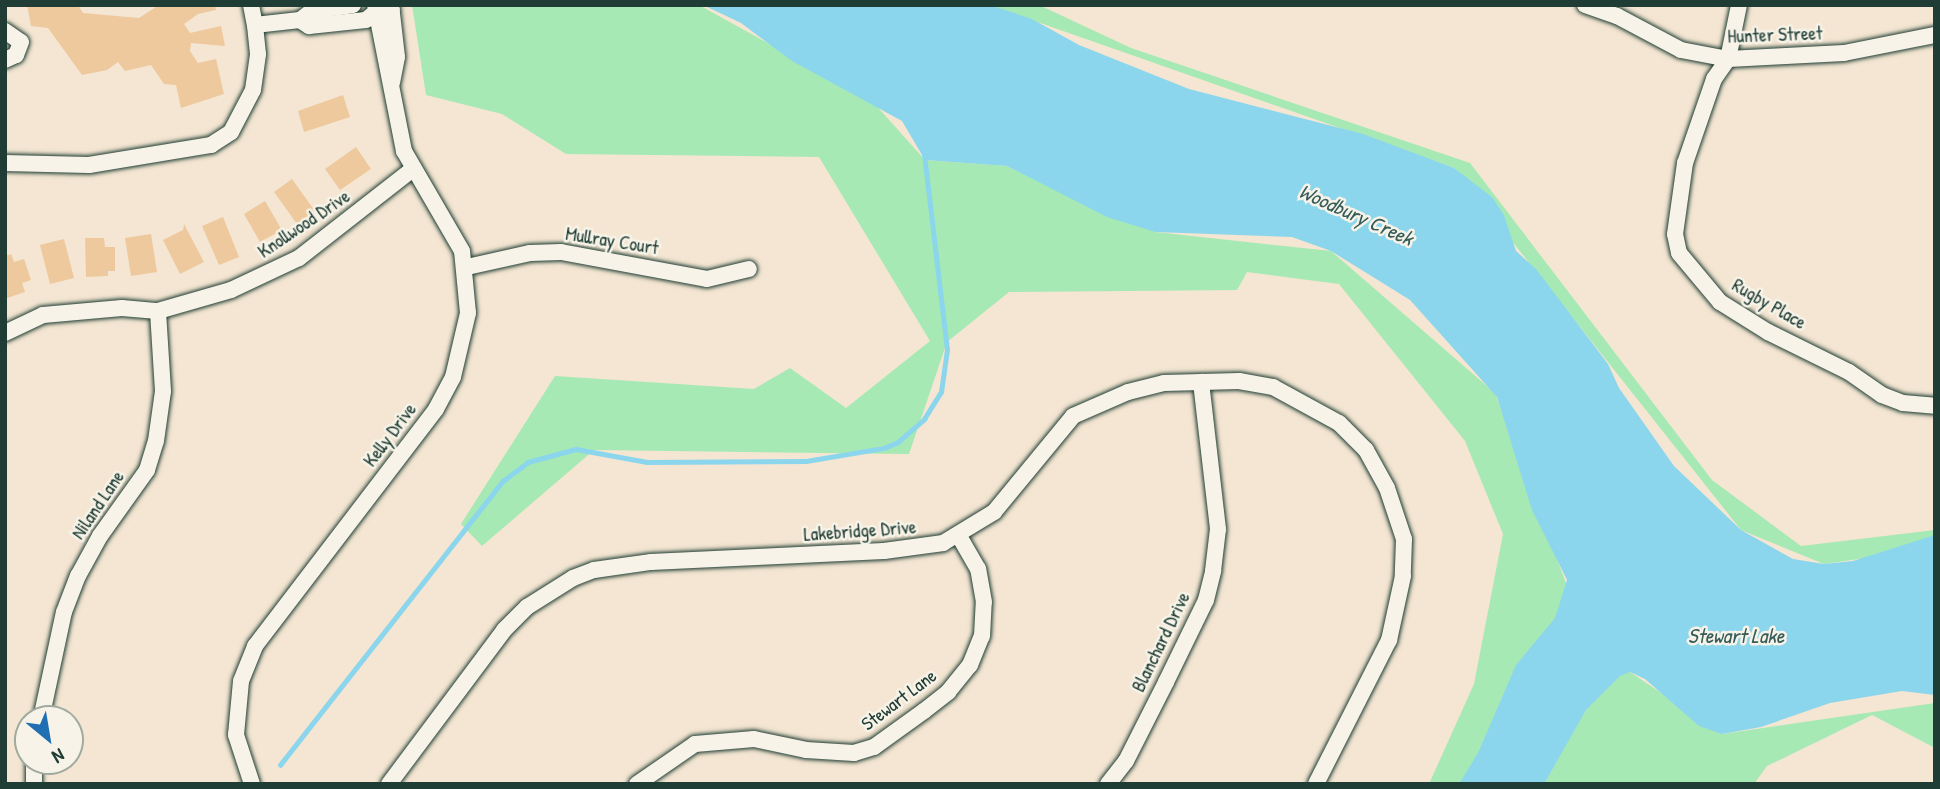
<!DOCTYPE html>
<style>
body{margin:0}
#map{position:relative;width:1940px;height:789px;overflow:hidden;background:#f4e6d2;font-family:"Patrick Hand",sans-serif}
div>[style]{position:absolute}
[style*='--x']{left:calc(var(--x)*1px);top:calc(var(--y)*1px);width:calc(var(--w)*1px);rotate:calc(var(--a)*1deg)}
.green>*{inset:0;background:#a6e9b4}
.water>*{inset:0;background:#8cd6ed}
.stream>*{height:4.5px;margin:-2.25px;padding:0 2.25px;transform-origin:2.25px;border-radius:2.25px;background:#8cd6ed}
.building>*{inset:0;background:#eec99e}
.roads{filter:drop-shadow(0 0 2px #1f3d34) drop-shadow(0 0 2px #1f3d34)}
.minor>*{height:16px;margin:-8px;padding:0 8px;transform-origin:8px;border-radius:8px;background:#f7f3e8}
span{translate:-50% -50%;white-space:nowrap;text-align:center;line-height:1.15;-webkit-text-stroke:5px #f7f3e8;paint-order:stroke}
.street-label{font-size:19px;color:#1f3d34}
.water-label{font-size:21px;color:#355c59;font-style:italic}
.frame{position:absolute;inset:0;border:7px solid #1f3d34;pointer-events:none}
.north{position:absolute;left:14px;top:705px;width:70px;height:70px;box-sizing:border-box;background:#f7f3e8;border:2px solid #a1aaa0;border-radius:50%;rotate:150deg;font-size:19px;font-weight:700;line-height:28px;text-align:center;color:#1f3d34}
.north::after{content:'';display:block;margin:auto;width:24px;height:32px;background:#1f6fb2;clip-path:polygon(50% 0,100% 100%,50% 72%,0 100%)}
</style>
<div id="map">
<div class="green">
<i style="clip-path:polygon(412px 5px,699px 5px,872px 101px,925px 160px,1007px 166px,1155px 232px,1331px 251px,1495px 393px,1567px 586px,1630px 672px,1722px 734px,1935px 703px,1935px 748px,1872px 715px,1767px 766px,1754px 784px,1429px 784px,1474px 684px,1503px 534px,1465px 441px,1339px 284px,1247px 272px,1237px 290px,1009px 292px,947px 342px,909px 454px,594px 450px,482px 546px,461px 524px,555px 376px,754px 389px,790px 368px,846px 408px,930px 341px,819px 157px,566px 154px,502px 114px,426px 95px)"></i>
<i style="clip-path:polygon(989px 5px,1039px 5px,1131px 48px,1470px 163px,1712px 480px,1801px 546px,1935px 530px,1935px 548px,1824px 564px,1741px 530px,1454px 168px)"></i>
</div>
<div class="water">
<i style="clip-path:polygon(703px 5px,990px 5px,1032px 19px,1079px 45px,1189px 89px,1363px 134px,1454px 168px,1492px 197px,1504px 215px,1516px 251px,1536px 269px,1608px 364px,1619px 388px,1674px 466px,1741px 530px,1793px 559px,1824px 564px,1853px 561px,1935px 535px,1935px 695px,1902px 691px,1830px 703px,1761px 727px,1722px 734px,1699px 726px,1645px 679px,1630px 672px,1620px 676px,1586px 710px,1544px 784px,1459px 784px,1478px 753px,1516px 665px,1555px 618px,1567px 580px,1532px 510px,1497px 397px,1410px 300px,1331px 251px,1292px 237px,1155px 232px,1107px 217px,1007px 166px,925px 160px,902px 121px,792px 61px,741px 23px)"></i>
</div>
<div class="stream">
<i style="--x:280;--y:765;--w:361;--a:-51.9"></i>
<i style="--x:503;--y:481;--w:31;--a:-37"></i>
<i style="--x:528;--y:462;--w:50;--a:-15.2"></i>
<i style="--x:576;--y:449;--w:72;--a:10.4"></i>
<i style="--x:647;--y:462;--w:159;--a:-0.4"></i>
<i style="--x:806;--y:461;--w:79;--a:-9.5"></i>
<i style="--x:884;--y:448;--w:15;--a:-23"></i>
<i style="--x:898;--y:442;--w:35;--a:-41"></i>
<i style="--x:924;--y:419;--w:32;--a:-58"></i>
<i style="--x:941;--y:392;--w:42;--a:-81.9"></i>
<i style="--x:947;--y:350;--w:196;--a:-96.7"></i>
</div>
<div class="building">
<i style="clip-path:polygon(27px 5px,78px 5px,83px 13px,139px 18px,159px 5px,215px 5px,216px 10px,198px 14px,184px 24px,190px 33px,221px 26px,225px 46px,191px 43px,190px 51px,198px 63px,216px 59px,224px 94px,181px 108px,176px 85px,164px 84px,151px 65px,125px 71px,118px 62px,107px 70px,82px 75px,48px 28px,31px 26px)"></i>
<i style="clip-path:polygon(343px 95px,350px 117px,304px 132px,298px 111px)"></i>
<i style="clip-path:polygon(356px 147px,371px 169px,340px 190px,325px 169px)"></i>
<i style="clip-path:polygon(292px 179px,315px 211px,297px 224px,274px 192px)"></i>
<i style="clip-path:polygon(265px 201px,282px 230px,260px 242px,244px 214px)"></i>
<i style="clip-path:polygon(223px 217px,239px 257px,219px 265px,202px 226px)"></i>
<i style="clip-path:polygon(184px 224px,204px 262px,180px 274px,163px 240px,183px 230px)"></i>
<i style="clip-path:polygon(151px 234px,157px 272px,131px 276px,125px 238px)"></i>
<i style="clip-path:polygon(85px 238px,104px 238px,105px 247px,115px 247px,115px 271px,108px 271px,108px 276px,86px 277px)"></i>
<i style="clip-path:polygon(64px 239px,74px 278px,50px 284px,40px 245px)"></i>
<i style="clip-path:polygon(11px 254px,14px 262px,24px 259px,31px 280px,22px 283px,25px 292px,7px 298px,5px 256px)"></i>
</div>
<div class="roads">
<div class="minor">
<i style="--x:251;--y:5;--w:20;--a:79"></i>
<i style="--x:255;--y:25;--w:45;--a:-6.3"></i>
<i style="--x:353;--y:5;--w:41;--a:171.7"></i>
<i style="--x:312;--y:11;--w:15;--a:143"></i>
<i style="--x:300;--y:20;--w:11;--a:34"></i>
<i style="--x:309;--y:26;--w:57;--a:-6"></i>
<i style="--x:366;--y:20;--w:13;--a:-39"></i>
<i style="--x:376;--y:12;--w:16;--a:-7"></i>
<i style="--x:391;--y:5;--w:52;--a:83.4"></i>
<i style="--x:397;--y:57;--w:26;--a:101"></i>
<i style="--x:1585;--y:5;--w:34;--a:19"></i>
<i style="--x:1617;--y:16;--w:72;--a:28"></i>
<i style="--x:1681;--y:50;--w:48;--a:10.8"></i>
<i style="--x:1728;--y:59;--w:116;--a:-3"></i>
<i style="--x:1844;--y:53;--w:93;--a:-11.2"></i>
<i style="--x:1739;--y:5;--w:55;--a:101.5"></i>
<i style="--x:1728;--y:59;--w:24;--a:125"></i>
<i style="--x:1714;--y:79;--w:89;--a:109"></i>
<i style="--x:1685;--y:163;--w:72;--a:98"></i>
<i style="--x:1675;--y:234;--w:19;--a:78"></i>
<i style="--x:1679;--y:253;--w:64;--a:50.1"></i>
<i style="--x:1720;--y:302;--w:57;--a:32"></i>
<i style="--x:1768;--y:332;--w:90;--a:26.3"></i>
<i style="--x:1849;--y:372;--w:40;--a:34.9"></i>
<i style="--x:1882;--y:395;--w:22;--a:21"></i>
<i style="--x:1903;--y:403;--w:32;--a:5"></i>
<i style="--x:5;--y:31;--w:19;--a:35"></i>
<i style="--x:21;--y:42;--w:14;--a:111"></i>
<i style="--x:16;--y:55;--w:12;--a:156"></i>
<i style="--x:5;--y:163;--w:84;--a:1.4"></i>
<i style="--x:89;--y:165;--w:124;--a:-9.3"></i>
<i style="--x:211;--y:145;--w:24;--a:-33"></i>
<i style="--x:231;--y:132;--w:47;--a:-62.4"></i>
<i style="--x:253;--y:90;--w:36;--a:-82"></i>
<i style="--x:258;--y:54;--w:29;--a:-96"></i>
<i style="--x:467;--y:267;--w:65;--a:-12.5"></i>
<i style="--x:530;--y:253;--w:31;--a:-2"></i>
<i style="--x:561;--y:252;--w:148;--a:10.5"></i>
<i style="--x:707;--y:279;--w:43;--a:-13.4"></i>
<i style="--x:5;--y:333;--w:42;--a:-25.3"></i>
<i style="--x:43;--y:315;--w:79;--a:-5.1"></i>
<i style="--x:122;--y:308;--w:36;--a:5"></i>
<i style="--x:158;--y:311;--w:76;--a:-16"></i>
<i style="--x:231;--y:290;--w:75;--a:-25.2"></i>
<i style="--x:299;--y:258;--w:145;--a:-38"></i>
<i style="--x:41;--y:719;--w:109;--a:-77.9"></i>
<i style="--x:64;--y:612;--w:39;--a:-69"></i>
<i style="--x:78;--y:576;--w:46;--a:-61.2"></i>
<i style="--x:100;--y:536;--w:81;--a:-54.5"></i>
<i style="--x:147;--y:470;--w:30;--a:-73"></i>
<i style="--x:156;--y:441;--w:50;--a:-82"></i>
<i style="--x:163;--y:391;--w:80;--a:-93.6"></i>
<i style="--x:34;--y:784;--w:23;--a:-90"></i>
<i style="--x:252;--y:784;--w:52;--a:-108.1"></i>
<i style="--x:236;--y:735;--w:54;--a:-84.7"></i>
<i style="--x:241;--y:681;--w:38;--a:-68"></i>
<i style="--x:255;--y:646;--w:298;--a:-52.6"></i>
<i style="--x:436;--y:409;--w:36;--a:-62"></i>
<i style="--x:453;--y:377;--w:66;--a:-76.8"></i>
<i style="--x:468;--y:313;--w:62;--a:-95.5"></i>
<i style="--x:462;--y:251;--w:116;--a:-120.1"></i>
<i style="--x:404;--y:151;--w:149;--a:-101.2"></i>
<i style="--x:389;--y:784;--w:192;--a:-53.2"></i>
<i style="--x:504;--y:630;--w:33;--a:-45"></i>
<i style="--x:527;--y:607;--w:54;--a:-32.2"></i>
<i style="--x:573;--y:578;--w:22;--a:-21"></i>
<i style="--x:594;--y:570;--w:58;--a:-8"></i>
<i style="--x:651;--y:562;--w:233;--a:-2.7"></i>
<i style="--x:884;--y:551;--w:60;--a:-7.7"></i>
<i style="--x:943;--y:543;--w:60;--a:-31.3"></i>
<i style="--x:994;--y:512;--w:124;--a:-50.5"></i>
<i style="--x:1073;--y:416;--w:60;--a:-23.6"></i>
<i style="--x:1128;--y:392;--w:37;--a:-14"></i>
<i style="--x:1164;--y:383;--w:75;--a:-1.5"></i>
<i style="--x:1239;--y:381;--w:35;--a:10"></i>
<i style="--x:1273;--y:387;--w:75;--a:28.6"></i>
<i style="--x:1339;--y:423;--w:38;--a:45"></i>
<i style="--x:1366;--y:450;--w:43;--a:61.1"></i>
<i style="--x:1387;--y:488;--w:54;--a:71.6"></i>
<i style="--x:1404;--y:539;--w:37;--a:92"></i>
<i style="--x:1403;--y:576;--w:66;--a:102.3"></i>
<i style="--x:1389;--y:640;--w:161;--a:116.9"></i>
<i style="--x:637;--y:784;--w:70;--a:-34.6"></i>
<i style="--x:695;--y:744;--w:59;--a:-4.8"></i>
<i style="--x:754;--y:739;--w:53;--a:11.9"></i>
<i style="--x:806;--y:750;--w:48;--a:3.6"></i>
<i style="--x:854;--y:753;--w:21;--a:-17"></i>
<i style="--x:874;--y:747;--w:62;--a:-35.8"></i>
<i style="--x:924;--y:711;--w:31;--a:-38"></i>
<i style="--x:948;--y:692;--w:35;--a:-51"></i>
<i style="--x:970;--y:665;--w:31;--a:-68"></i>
<i style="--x:982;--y:636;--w:34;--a:-87"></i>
<i style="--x:984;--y:602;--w:34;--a:-100"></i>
<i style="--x:978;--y:569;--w:38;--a:-120"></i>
<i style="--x:1108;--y:784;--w:29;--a:-52"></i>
<i style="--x:1126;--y:761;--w:89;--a:-63.1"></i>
<i style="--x:1166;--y:682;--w:91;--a:-64"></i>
<i style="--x:1206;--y:600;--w:30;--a:-76"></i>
<i style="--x:1213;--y:571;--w:42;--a:-83.2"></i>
<i style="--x:1218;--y:529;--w:148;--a:-96.6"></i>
</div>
</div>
<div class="street-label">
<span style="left:1775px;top:35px;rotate:-2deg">Hunter Street</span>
<span style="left:304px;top:224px;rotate:-34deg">Knollwood Drive</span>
<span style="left:612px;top:241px;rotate:9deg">Mullray Court</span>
<span style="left:1769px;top:304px;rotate:30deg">Rugby Place</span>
<span style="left:390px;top:435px;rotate:-53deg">Kelly Drive</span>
<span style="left:98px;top:505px;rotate:-56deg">Niland Lane</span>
<span style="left:860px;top:531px;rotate:-4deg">Lakebridge Drive</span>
<span style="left:1161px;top:642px;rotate:-64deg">Blanchard Drive</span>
<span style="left:899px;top:700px;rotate:-37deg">Stewart Lane</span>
</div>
<div class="water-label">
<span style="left:1356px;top:215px;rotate:24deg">Woodbury Creek</span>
<span style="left:1736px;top:636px">Stewart Lake</span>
</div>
<div class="frame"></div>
<div class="north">N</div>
</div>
